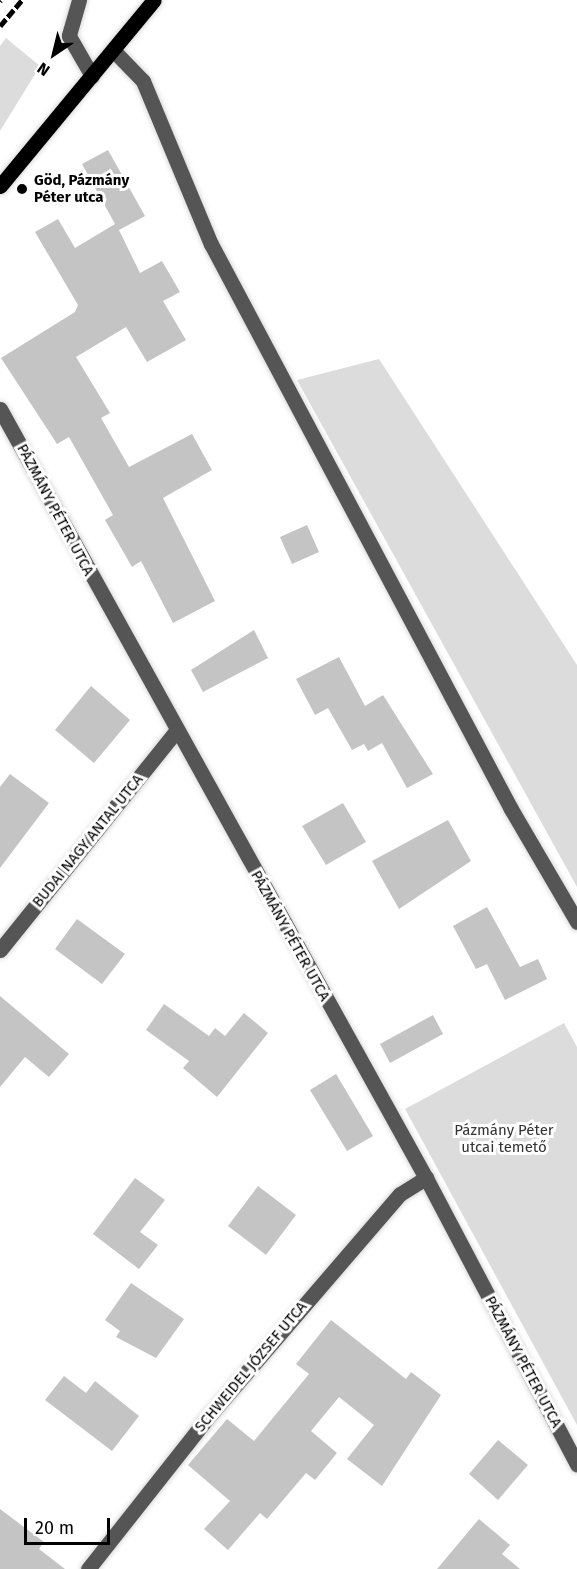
<!DOCTYPE html>
<meta charset="utf-8">
<style>
body{margin:0}
#map{position:relative;width:577px;height:1569px;overflow:hidden;background:#fff;font-family:"Fira Sans",sans-serif}
div>[style]{position:absolute}
[style*='--x']{left:calc(var(--x)*1px);top:calc(var(--y)*1px);width:calc(var(--w)*1px);rotate:calc(var(--a)*1deg)}
.green>*{inset:0;background:#dcdcdc}
.building>*{inset:0;background:#c4c4c4}
.roads{filter:drop-shadow(0 0 2px #dbdbdb) drop-shadow(0 0 2px #dbdbdb)}
.minor>*{height:15px;margin:-7.5px;padding:0 7.5px;transform-origin:7.5px;border-radius:7.5px;background:#555}
.major>*{height:15px;margin:-7.5px;padding:0 7.5px;transform-origin:7.5px;border-radius:7.5px;background:#000}
.rail>*{height:4.5px;margin-top:-2.25px;transform-origin:0;background:repeating-linear-gradient(90deg,#000 0 9px,transparent 0 12px)}
.dots>*{width:16px;height:16px;translate:-50% -50%;box-sizing:border-box;border:3px solid #fff;border-radius:50%}
span{translate:-50% -50%;white-space:nowrap;text-align:center;line-height:1.15;-webkit-text-stroke:6px #fff;paint-order:stroke}
.poi-label{font-size:15px;color:#000;font-weight:700}
.left{translate:0 -50%;text-align:left}
.street-label{font-size:15px;color:#000}
.park-label{font-size:15px;color:#333}
.north{position:absolute;left:24px;top:24px;width:60px;height:60px;-webkit-text-stroke:4px #fff;paint-order:stroke;rotate:215deg;font-size:16px;font-weight:700;line-height:24px;text-align:center;color:#000}
.north::after{content:'';display:block;margin:auto;width:21px;height:27px;background:#000;clip-path:polygon(50% 0,100% 100%,50% 72%,0 100%)}
.scale{position:absolute;left:24px;top:1518px;width:86px;height:27px;box-sizing:border-box;border:3px solid #000;border-top:0;padding-left:8px;font-size:18px;line-height:21px;white-space:nowrap;color:#000;-webkit-text-stroke:4px #fff;paint-order:stroke}
</style>
<div id="map">
<div class="green">
<i style="clip-path:polygon(6px 38px,40px 66px,0 131px,0 46px)"></i>
<i style="clip-path:polygon(379px 359px,577px 665px,577px 887px,297px 380px)"></i>
<i style="clip-path:polygon(564px 1023px,577px 1047px,577px 1425px,405px 1109px)"></i>
</div>
<div class="building">
<i style="clip-path:polygon(108px 150px,145px 216px,119px 230px,140px 273px,162px 261px,180px 292px,163px 301px,186px 340px,147px 362px,126px 327px,76px 357px,110px 413px,101px 418px,129px 467px,192px 434px,212px 470px,163px 498px,215px 601px,173px 623px,141px 561px,132px 567px,105px 520px,113px 515px,69px 437px,57px 444px,1px 358px,75px 312px,78px 305px,35px 232px,58px 219px,75px 248px,115px 224px,82px 164px)"></i>
<i style="clip-path:polygon(307px 525px,319px 552px,292px 564px,280px 537px)"></i>
<i style="clip-path:polygon(254px 630px,268px 658px,203px 692px,191px 670px)"></i>
<i style="clip-path:polygon(339px 657px,365px 706px,383px 695px,433px 774px,407px 788px,382px 743px,368px 751px,364px 744px,352px 750px,328px 708px,315px 715px,296px 679px)"></i>
<i style="clip-path:polygon(91px 686px,130px 720px,94px 763px,55px 730px)"></i>
<i style="clip-path:polygon(10px 774px,49px 803px,0 868px,0 787px)"></i>
<i style="clip-path:polygon(343px 803px,366px 842px,326px 865px,302px 826px)"></i>
<i style="clip-path:polygon(448px 820px,471px 861px,399px 909px,372px 861px)"></i>
<i style="clip-path:polygon(487px 907px,520px 967px,538px 959px,547px 979px,505px 1000px,487px 964px,476px 969px,453px 926px)"></i>
<i style="clip-path:polygon(77px 919px,125px 954px,102px 984px,55px 949px)"></i>
<i style="clip-path:polygon(0 996px,69px 1054px,49px 1077px,25px 1057px,0 1087px)"></i>
<i style="clip-path:polygon(164px 1004px,209px 1036px,215px 1028px,225px 1036px,244px 1013px,268px 1033px,217px 1097px,183px 1068px,189px 1061px,146px 1030px)"></i>
<i style="clip-path:polygon(433px 1015px,443px 1034px,390px 1063px,380px 1044px)"></i>
<i style="clip-path:polygon(336px 1074px,373px 1136px,347px 1151px,310px 1090px)"></i>
<i style="clip-path:polygon(135px 1178px,165px 1200px,140px 1232px,158px 1245px,139px 1269px,93px 1234px)"></i>
<i style="clip-path:polygon(258px 1186px,296px 1215px,266px 1255px,228px 1226px)"></i>
<i style="clip-path:polygon(131px 1283px,184px 1319px,156px 1358px,116px 1337px,120px 1331px,105px 1320px)"></i>
<i style="clip-path:polygon(331px 1320px,406px 1379px,411px 1372px,441px 1395px,382px 1486px,347px 1459px,374px 1425px,339px 1397px,311px 1431px,337px 1453px,315px 1480px,306px 1473px,267px 1519px,260px 1513px,228px 1550px,204px 1529px,230px 1501px,188px 1465px,227px 1419px,254px 1441px,309px 1374px,296px 1364px)"></i>
<i style="clip-path:polygon(64px 1376px,86px 1393px,95px 1381px,139px 1416px,112px 1451px,45px 1400px)"></i>
<i style="clip-path:polygon(498px 1440px,528px 1465px,498px 1500px,469px 1474px)"></i>
<i style="clip-path:polygon(0 1509px,44px 1542px,39px 1549px,65px 1569px,0 1569px)"></i>
<i style="clip-path:polygon(479px 1519px,510px 1545px,502px 1554px,520px 1569px,437px 1569px)"></i>
</div>
<div class="roads">
<div class="minor">
<i style="--x:79;--y:0;--w:37;--a:106"></i>
<i style="--x:69;--y:36;--w:46;--a:60.1"></i>
<i style="--x:113;--y:50;--w:43;--a:45.9"></i>
<i style="--x:143;--y:81;--w:177;--a:67.4"></i>
<i style="--x:211;--y:244;--w:640;--a:62.03"></i>
<i style="--x:511;--y:809;--w:131;--a:59.7"></i>
<i style="--x:0;--y:409;--w:879;--a:61.02"></i>
<i style="--x:426;--y:1178;--w:324;--a:62.2"></i>
<i style="--x:0;--y:950;--w:280;--a:-51.2"></i>
<i style="--x:88;--y:1569;--w:194;--a:-51.7"></i>
<i style="--x:208;--y:1417;--w:294;--a:-49.3"></i>
<i style="--x:400;--y:1194;--w:31;--a:-32"></i>
</div>
<div class="major">
<i style="--x:0;--y:186;--w:241;--a:-50.4"></i>
</div>
</div>
<div class="rail">
<i style="--x:0;--y:1;--w:1;--a:-45"></i>
<i style="--x:0;--y:26;--w:34;--a:-50"></i>
</div>
<div class="dots">
<i style="left:22px;top:189px;background:#000"></i>
</div>
<div class="poi-label">
<span class="left" style="left:34px;top:189px">Göd, Pázmány<br>Péter utca</span>
</div>
<div class="street-label">
<span style="left:55px;top:510px;rotate:62deg">PÁZMÁNY PÉTER UTCA</span>
<span style="left:88px;top:841px;rotate:-51deg">BUDAI NAGY ANTAL UTCA</span>
<span style="left:290px;top:936px;rotate:61deg">PÁZMÁNY PÉTER UTCA</span>
<span style="left:523px;top:1362px;rotate:62deg">PÁZMÁNY PÉTER UTCA</span>
<span style="left:251px;top:1367px;rotate:-50deg">SCHWEIDEL JÓZSEF UTCA</span>
</div>
<div class="park-label">
<span style="left:504px;top:1139px">Pázmány Péter<br>utcai temető</span>
</div>
<div class="north">N</div>
<div class="scale">20 m</div>
</div>
